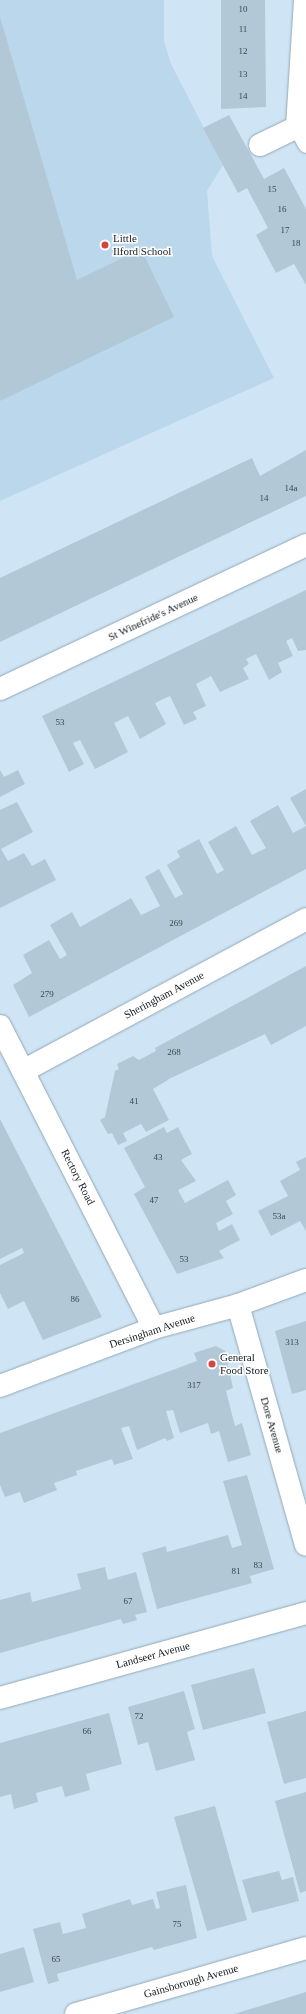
<!DOCTYPE html>
<style>
body{margin:0}
#map{position:relative;width:306px;height:2014px;overflow:hidden;background:#cfe5f5;font-family:Georgia,serif}
div>[style]{position:absolute}
[style*='--x']{left:calc(var(--x)*1px);top:calc(var(--y)*1px);width:calc(var(--w)*1px);rotate:calc(var(--a)*1deg)}
.built>*{inset:0;background:#bad7eb}
.building>*{inset:0;background:#b2c8d7}
.roads{filter:drop-shadow(0 0 1px #92a7b6) drop-shadow(0 0 1px #92a7b6)}
.service>*{height:17px;margin:-8.5px;padding:0 8.5px;transform-origin:8.5px;border-radius:8.5px;background:#fff}
.minor>*{height:22px;margin:-11px;padding:0 11px;transform-origin:11px;border-radius:11px;background:#fff}
.dots>*{width:11px;height:11px;translate:-50% -50%;box-sizing:border-box;border:2px solid #fff;border-radius:50%}
span{translate:-50% -50%;white-space:nowrap;text-align:center;line-height:1.15;-webkit-text-stroke:3px #fff;paint-order:stroke}
.number-label{font-size:9px;color:#3b474e}
.number-label span{-webkit-text-stroke-width:0}
.poi-label{font-size:11px;color:#131c21}
.left{translate:0 -50%;text-align:left}
.street-label{font-size:11px;color:#131c21}
</style>
<div id="map">
<div class="built">
<i style="clip-path:polygon(0 0,164px 0,164px 41px,171px 64px,223px 165px,207px 191px,212px 256px,274px 378px,0 501px)"></i>
</div>
<div class="building">
<i style="clip-path:polygon(221px 0,265px 0,266px 107px,221px 109px)"></i>
<i style="clip-path:polygon(0 17px,77px 280px,141px 249px,174px 317px,0 401px)"></i>
<i style="clip-path:polygon(229px 115px,264px 179px,284px 168px,306px 209px,306px 285px,294px 264px,276px 273px,256px 235px,268px 228px,247px 188px,238px 193px,203px 128px)"></i>
<i style="clip-path:polygon(306px 450px,306px 496px,0 642px,0 578px,252px 458px,260px 476px)"></i>
<i style="clip-path:polygon(306px 590px,306px 650px,298px 651px,292px 638px,286px 641px,293px 656px,278px 663px,282px 672px,269px 680px,256px 654px,246px 659px,249px 664px,243px 668px,249px 679px,220px 692px,211px 676px,196px 684px,206px 706px,193px 712px,197px 719px,184px 725px,170px 696px,155px 703px,166px 724px,140px 739px,128px 716px,114px 723px,128px 752px,95px 769px,80px 740px,73px 743px,84px 764px,69px 772px,42px 716px)"></i>
<i style="clip-path:polygon(0 770px,4px 777px,18px 770px,25px 784px,0 797px)"></i>
<i style="clip-path:polygon(306px 789px,306px 869px,29px 1017px,13px 985px,32px 973px,23px 955px,49px 940px,60px 959px,67px 955px,50px 925px,72px 912px,80px 927px,131px 898px,141px 915px,160px 906px,145px 877px,159px 869px,175px 898px,183px 894px,167px 865px,180px 857px,177px 851px,199px 839px,217px 874px,224px 870px,208px 842px,236px 826px,252px 855px,266px 848px,250px 821px,278px 805px,293px 833px,306px 826px,290px 798px)"></i>
<i style="clip-path:polygon(17px 802px,33px 832px,1px 849px,8px 861px,24px 853px,32px 866px,45px 859px,56px 880px,0 908px,0 810px)"></i>
<i style="clip-path:polygon(306px 966px,306px 1026px,271px 1045px,265px 1034px,171px 1078px,153px 1089px,169px 1120px,146px 1132px,141px 1124px,123px 1133px,127px 1141px,118px 1145px,112px 1133px,108px 1134px,100px 1120px,105px 1117px,115px 1071px,119px 1069px,117px 1064px,133px 1056px,139px 1060px,156px 1051px,155px 1048px)"></i>
<i style="clip-path:polygon(0 1119px,102px 1317px,43px 1340px,24px 1301px,8px 1309px,0 1293px,0 1265px,24px 1253px,22px 1248px,0 1259px)"></i>
<i style="clip-path:polygon(164px 1127px,167px 1133px,178px 1127px,192px 1154px,181px 1160px,196px 1181px,178px 1190px,185px 1203px,228px 1180px,236px 1195px,226px 1201px,233px 1214px,216px 1223px,219px 1231px,232px 1224px,240px 1240px,219px 1251px,224px 1258px,177px 1274px,134px 1194px,145px 1187px,124px 1148px)"></i>
<i style="clip-path:polygon(306px 1157px,306px 1231px,300px 1221px,271px 1236px,258px 1211px,288px 1196px,280px 1181px,300px 1170px,296px 1162px)"></i>
<i style="clip-path:polygon(306px 1321px,306px 1390px,292px 1394px,275px 1331px)"></i>
<i style="clip-path:polygon(216px 1346px,225px 1351px,233px 1388px,226px 1391px,235px 1426px,242px 1423px,251px 1455px,228px 1462px,219px 1431px,211px 1434px,208px 1423px,180px 1433px,173px 1410px,166px 1411px,174px 1438px,167px 1441px,165px 1438px,137px 1450px,129px 1426px,121px 1428px,133px 1459px,114px 1465px,112px 1459px,76px 1471px,77px 1475px,54px 1483px,57px 1490px,24px 1503px,20px 1492px,5px 1497px,0 1485px,0 1433px,197px 1361px,194px 1353px)"></i>
<i style="clip-path:polygon(247px 1475px,274px 1569px,250px 1576px,252px 1583px,157px 1609px,142px 1553px,166px 1546px,167px 1552px,228px 1535px,232px 1548px,242px 1545px,223px 1481px)"></i>
<i style="clip-path:polygon(105px 1567px,108px 1580px,136px 1572px,147px 1612px,135px 1615px,137px 1620px,123px 1624px,121px 1619px,0 1653px,0 1600px,30px 1592px,32px 1602px,81px 1589px,77px 1574px)"></i>
<i style="clip-path:polygon(254px 1668px,266px 1713px,203px 1730px,191px 1685px)"></i>
<i style="clip-path:polygon(184px 1691px,195px 1729px,187px 1732px,195px 1760px,156px 1771px,148px 1742px,138px 1745px,128px 1707px)"></i>
<i style="clip-path:polygon(306px 1711px,306px 1778px,284px 1784px,267px 1722px)"></i>
<i style="clip-path:polygon(109px 1713px,122px 1764px,86px 1774px,90px 1790px,65px 1797px,62px 1786px,36px 1793px,38px 1802px,14px 1809px,11px 1794px,0 1797px,0 1743px)"></i>
<i style="clip-path:polygon(306px 1792px,306px 1891px,300px 1893px,275px 1801px)"></i>
<i style="clip-path:polygon(215px 1806px,247px 1920px,207px 1931px,174px 1817px)"></i>
<i style="clip-path:polygon(279px 1871px,282px 1880px,293px 1877px,299px 1901px,252px 1913px,242px 1880px)"></i>
<i style="clip-path:polygon(186px 1885px,197px 1938px,154px 1950px,152px 1947px,57px 1974px,59px 1981px,48px 1984px,33px 1929px,60px 1922px,63px 1934px,86px 1928px,82px 1914px,130px 1899px,132px 1905px,153px 1899px,156px 1909px,160px 1908px,156px 1892px)"></i>
<i style="clip-path:polygon(24px 1947px,34px 1982px,0 1992px,0 1954px)"></i>
<i style="clip-path:polygon(306px 1992px,306px 2014px,234px 2014px)"></i>
</div>
<div class="roads">
<div class="service">
<i style="--x:297;--y:127;--w:19;--a:62"></i>
</div>
<div class="minor">
<i style="--x:260;--y:145;--w:41;--a:-25.9"></i>
<i style="--x:297;--y:127;--w:127;--a:-86.4"></i>
<i style="--x:0;--y:689;--w:338;--a:-25.2"></i>
<i style="--x:0;--y:1026;--w:339;--a:63"></i>
<i style="--x:23;--y:1071;--w:321;--a:-28.2"></i>
<i style="--x:238;--y:1305;--w:249;--a:74.2"></i>
<i style="--x:0;--y:1386;--w:165;--a:-20.6"></i>
<i style="--x:154;--y:1328;--w:87;--a:-15.3"></i>
<i style="--x:238;--y:1305;--w:72;--a:-20.2"></i>
<i style="--x:0;--y:1698;--w:318;--a:-15.5"></i>
<i style="--x:76;--y:2014;--w:239;--a:-16"></i>
</div>
</div>
<div class="dots">
<i style="left:105px;top:245px;background:#d4463e"></i>
<i style="left:212px;top:1364px;background:#d4463e"></i>
</div>
<div class="number-label">
<span style="left:243px;top:9px">10</span>
<span style="left:243px;top:29px">11</span>
<span style="left:243px;top:51px">12</span>
<span style="left:243px;top:74px">13</span>
<span style="left:243px;top:96px">14</span>
<span style="left:272px;top:189px">15</span>
<span style="left:282px;top:209px">16</span>
<span style="left:285px;top:230px">17</span>
<span style="left:296px;top:243px">18</span>
<span style="left:291px;top:488px">14a</span>
<span style="left:264px;top:498px">14</span>
<span style="left:60px;top:722px">53</span>
<span style="left:176px;top:923px">269</span>
<span style="left:47px;top:994px">279</span>
<span style="left:174px;top:1052px">268</span>
<span style="left:134px;top:1101px">41</span>
<span style="left:158px;top:1157px">43</span>
<span style="left:154px;top:1200px">47</span>
<span style="left:279px;top:1216px">53a</span>
<span style="left:184px;top:1259px">53</span>
<span style="left:75px;top:1299px">86</span>
<span style="left:292px;top:1342px">313</span>
<span style="left:194px;top:1385px">317</span>
<span style="left:258px;top:1565px">83</span>
<span style="left:236px;top:1571px">81</span>
<span style="left:128px;top:1601px">67</span>
<span style="left:139px;top:1716px">72</span>
<span style="left:87px;top:1731px">66</span>
<span style="left:177px;top:1924px">75</span>
<span style="left:56px;top:1959px">65</span>
</div>
<div class="poi-label">
<span class="left" style="left:113px;top:245px">Little<br>Ilford School</span>
<span class="left" style="left:220px;top:1364px">General<br>Food Store</span>
</div>
<div class="street-label">
<span style="left:153px;top:617px;rotate:-25deg">St Winefride's Avenue</span>
<span style="left:164px;top:995px;rotate:-28deg">Sheringham Avenue</span>
<span style="left:78px;top:1177px;rotate:63deg">Rectory Road</span>
<span style="left:152px;top:1331px;rotate:-18deg">Dersingham Avenue</span>
<span style="left:272px;top:1425px;rotate:74deg">Dore Avenue</span>
<span style="left:153px;top:1655px;rotate:-15deg">Landseer Avenue</span>
<span style="left:191px;top:1981px;rotate:-16deg">Gainsborough Avenue</span>
</div>
</div>
